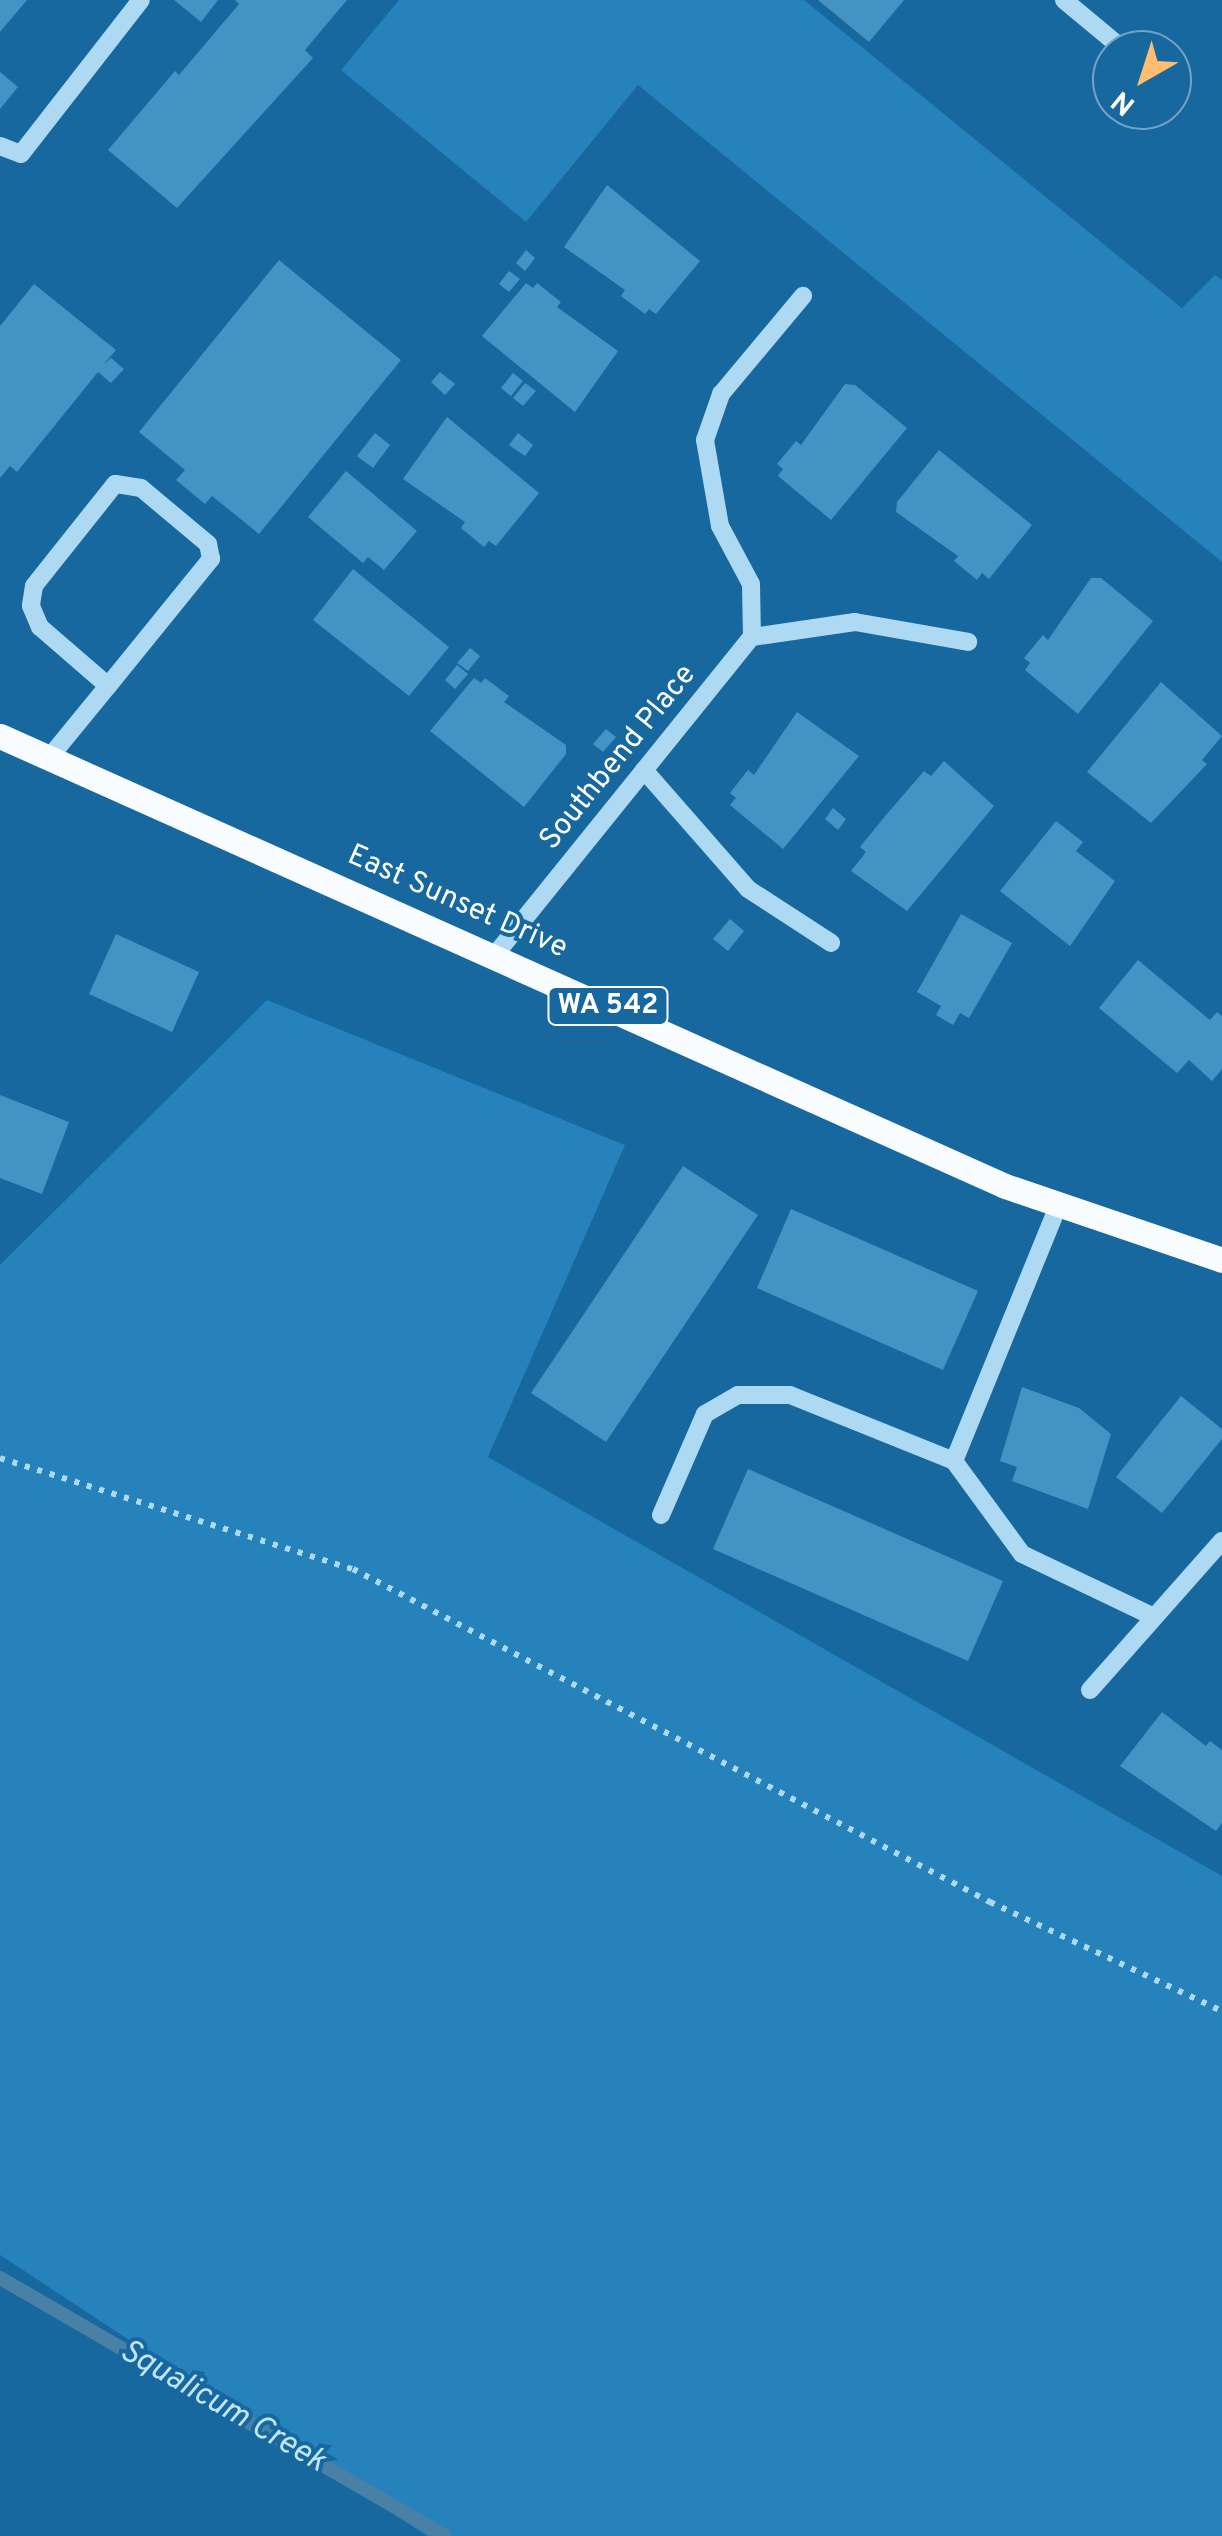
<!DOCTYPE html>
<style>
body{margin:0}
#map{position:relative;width:1222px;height:2536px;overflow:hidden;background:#16689e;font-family:Overpass,sans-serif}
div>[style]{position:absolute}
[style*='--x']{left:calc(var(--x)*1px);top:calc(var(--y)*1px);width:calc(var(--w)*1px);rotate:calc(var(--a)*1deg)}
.green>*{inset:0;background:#2582ba}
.stream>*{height:14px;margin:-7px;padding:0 7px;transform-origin:7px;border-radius:7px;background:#4881a5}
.building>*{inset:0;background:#4394c5}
.path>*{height:6px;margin-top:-3px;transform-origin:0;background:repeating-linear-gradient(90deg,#add9f3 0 5px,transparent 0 13px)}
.minor>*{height:18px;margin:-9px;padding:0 9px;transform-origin:9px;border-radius:9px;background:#add9f3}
.major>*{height:25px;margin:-12.5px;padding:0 12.5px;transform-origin:12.5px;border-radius:12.5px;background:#f9fcff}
span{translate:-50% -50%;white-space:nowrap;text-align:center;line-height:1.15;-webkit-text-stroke:8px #16689e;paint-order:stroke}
.shield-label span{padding:2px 8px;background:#16689e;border:2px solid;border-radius:8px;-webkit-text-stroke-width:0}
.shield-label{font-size:28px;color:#fff;font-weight:700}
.street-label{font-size:30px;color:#fff}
.water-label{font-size:32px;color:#c1e5fa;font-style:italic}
.north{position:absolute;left:1092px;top:30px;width:100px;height:100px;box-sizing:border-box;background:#16689e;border:2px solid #73a4c5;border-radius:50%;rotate:219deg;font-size:28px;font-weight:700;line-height:40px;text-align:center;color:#fff}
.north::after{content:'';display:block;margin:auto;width:35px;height:45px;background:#ffbd6f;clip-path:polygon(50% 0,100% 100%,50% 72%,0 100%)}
</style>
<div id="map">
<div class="green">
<i style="clip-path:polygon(399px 0,804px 0,1182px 308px,1215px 275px,1222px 280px,1222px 562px,638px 85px,526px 222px,341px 70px)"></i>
<i style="clip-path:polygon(267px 1000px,625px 1145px,488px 1457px,1222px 1876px,1222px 2536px,427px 2536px,0 2255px,0 1265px)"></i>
</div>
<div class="stream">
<i style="--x:0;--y:2278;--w:514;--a:30.1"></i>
</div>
<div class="building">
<i style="clip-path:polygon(0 0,27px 0,0 32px)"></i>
<i style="clip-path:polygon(174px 0,218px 0,201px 22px)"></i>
<i style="clip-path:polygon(235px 0,347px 0,305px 50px,313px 58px,177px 208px,108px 150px,175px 71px,179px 75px,239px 4px)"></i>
<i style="clip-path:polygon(818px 0,904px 0,869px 42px)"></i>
<i style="clip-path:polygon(0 72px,18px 87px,0 109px)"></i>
<i style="clip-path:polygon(607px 185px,700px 261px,656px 314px,649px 309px,645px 314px,621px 296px,625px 290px,564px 247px)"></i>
<i style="clip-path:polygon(526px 250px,535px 258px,525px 271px,516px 263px)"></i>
<i style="clip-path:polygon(279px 260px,401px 360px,259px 534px,212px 496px,205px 504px,176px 480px,185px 470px,139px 432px)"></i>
<i style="clip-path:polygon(509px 271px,520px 279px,509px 292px,499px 284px)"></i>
<i style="clip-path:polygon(526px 283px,533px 288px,537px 283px,561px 302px,557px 307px,618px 351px,575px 412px,482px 336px)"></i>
<i style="clip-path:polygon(34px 284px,116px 350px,103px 365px,111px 358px,124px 369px,111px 383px,98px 372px,17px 472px,10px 466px,0 478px,0 326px)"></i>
<i style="clip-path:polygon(440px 372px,455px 384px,445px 395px,431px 382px)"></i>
<i style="clip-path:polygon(513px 373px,523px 381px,511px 396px,501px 388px)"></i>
<i style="clip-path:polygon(525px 383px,536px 391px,523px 406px,513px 398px)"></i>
<i style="clip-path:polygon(845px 384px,855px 385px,907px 428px,831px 520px,778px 476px,783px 469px,777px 464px,796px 441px,801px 445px)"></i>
<i style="clip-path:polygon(447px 417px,539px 493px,496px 546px,489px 541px,484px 547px,461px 528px,465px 522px,403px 479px)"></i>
<i style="clip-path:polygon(375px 433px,390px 445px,373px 468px,357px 456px)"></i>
<i style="clip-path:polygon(518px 433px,533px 445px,525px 456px,509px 445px)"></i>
<i style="clip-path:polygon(939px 450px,1032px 525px,989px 579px,982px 573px,977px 580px,954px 561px,958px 556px,896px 512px,897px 502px)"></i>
<i style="clip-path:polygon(346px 471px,417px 531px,384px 570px,368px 557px,363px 563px,308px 517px)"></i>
<i style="clip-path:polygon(353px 569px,449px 647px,409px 696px,313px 620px)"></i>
<i style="clip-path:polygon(1091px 578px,1101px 578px,1153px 621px,1078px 714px,1025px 670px,1030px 663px,1024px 658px,1043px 635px,1048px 640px)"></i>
<i style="clip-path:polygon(470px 648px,480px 656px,468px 671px,457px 663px)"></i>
<i style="clip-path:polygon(457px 665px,468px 674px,455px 689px,445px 680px)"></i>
<i style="clip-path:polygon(474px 678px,481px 683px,485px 678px,509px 696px,504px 702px,566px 745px,566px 754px,524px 807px,430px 731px)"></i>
<i style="clip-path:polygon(1161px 682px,1222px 736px,1202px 760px,1207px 764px,1151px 823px,1087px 772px)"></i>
<i style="clip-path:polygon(797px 712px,859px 756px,783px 849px,730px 805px,736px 798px,730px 793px,748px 770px,754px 775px)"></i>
<i style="clip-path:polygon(606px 729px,616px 737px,603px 752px,593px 744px)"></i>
<i style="clip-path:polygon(944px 761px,994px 806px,907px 911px,851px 871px,866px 852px,860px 847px,886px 815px,924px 771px,931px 776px)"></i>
<i style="clip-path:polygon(833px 808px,846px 819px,838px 830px,825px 819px)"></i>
<i style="clip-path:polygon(1056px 821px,1083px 842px,1076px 851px,1115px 881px,1070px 946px,1000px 891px)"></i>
<i style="clip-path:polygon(961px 914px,1012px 943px,969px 1018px,960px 1013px,953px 1025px,936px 1015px,941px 1006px,917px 992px)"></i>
<i style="clip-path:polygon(730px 919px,744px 931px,728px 951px,713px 939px)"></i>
<i style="clip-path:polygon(116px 934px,199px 972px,172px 1032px,89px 994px)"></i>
<i style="clip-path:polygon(1138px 960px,1210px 1020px,1217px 1012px,1222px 1016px,1222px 1069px,1212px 1081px,1189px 1060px,1177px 1073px,1099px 1008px)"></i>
<i style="clip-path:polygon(0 1095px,69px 1122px,42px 1194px,0 1178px)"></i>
<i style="clip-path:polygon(683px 1166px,758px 1215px,606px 1442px,531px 1393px)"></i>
<i style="clip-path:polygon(791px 1209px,978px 1291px,943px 1370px,757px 1288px)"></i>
<i style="clip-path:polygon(1022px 1387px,1079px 1408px,1111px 1434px,1088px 1509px,1012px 1481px,1017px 1467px,1000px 1461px)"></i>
<i style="clip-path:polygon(1181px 1396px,1222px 1429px,1222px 1439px,1162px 1513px,1116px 1477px)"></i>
<i style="clip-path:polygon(748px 1469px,1003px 1581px,968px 1661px,713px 1549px)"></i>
<i style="clip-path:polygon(1162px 1712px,1206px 1746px,1210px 1741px,1222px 1750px,1222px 1823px,1216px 1831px,1120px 1766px)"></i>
</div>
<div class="path">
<i style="--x:0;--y:1458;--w:370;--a:17.5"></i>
<i style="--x:353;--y:1569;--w:719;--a:27.6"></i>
<i style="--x:990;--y:1902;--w:256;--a:25.2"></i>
</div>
<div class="minor">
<i style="--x:1064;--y:0;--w:78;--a:39.8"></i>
<i style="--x:0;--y:146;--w:22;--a:21"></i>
<i style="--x:21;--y:154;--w:195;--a:-52.1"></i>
<i style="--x:752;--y:637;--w:104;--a:-8.3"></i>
<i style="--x:855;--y:622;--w:115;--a:10"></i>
<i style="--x:49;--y:758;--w:93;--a:-50.7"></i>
<i style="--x:108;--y:686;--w:164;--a:-51"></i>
<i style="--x:211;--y:559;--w:15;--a:-101"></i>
<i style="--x:208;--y:544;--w:87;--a:-140.1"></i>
<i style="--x:141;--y:488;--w:26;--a:-171"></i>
<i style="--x:115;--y:484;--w:130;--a:128.5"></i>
<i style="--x:34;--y:586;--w:20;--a:99"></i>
<i style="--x:31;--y:606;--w:23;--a:67"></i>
<i style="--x:40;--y:627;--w:90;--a:40.9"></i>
<i style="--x:644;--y:770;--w:158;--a:48.8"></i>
<i style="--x:748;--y:889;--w:99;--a:33"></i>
<i style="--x:495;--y:955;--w:409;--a:-51.1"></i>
<i style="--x:752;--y:637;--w:53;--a:-91.1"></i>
<i style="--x:751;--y:584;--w:66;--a:-118.1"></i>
<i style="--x:720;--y:526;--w:87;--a:-99.9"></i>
<i style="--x:705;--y:440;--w:49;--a:-70.8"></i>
<i style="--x:721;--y:394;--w:128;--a:-50.1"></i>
<i style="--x:954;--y:1461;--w:275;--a:-67.8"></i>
<i style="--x:661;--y:1515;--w:110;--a:-66.5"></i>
<i style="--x:705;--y:1414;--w:38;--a:-30"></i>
<i style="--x:738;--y:1395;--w:52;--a:0"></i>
<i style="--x:790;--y:1395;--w:177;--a:21.9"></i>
<i style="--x:954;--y:1461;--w:115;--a:53.8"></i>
<i style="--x:1022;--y:1554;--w:146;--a:25.5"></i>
<i style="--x:1090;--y:1690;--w:199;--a:-48.5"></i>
</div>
<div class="major">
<i style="--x:0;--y:736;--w:1101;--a:24.12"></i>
<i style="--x:1005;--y:1186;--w:229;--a:18.8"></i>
</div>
<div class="shield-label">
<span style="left:608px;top:1006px">WA 542</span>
</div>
<div class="street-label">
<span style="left:619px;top:758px;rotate:-51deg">Southbend Place</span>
<span style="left:457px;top:903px;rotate:24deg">East Sunset Drive</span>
</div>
<div class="water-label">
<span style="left:222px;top:2407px;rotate:30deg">Squalicum Creek</span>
</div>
<div class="north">N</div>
</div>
